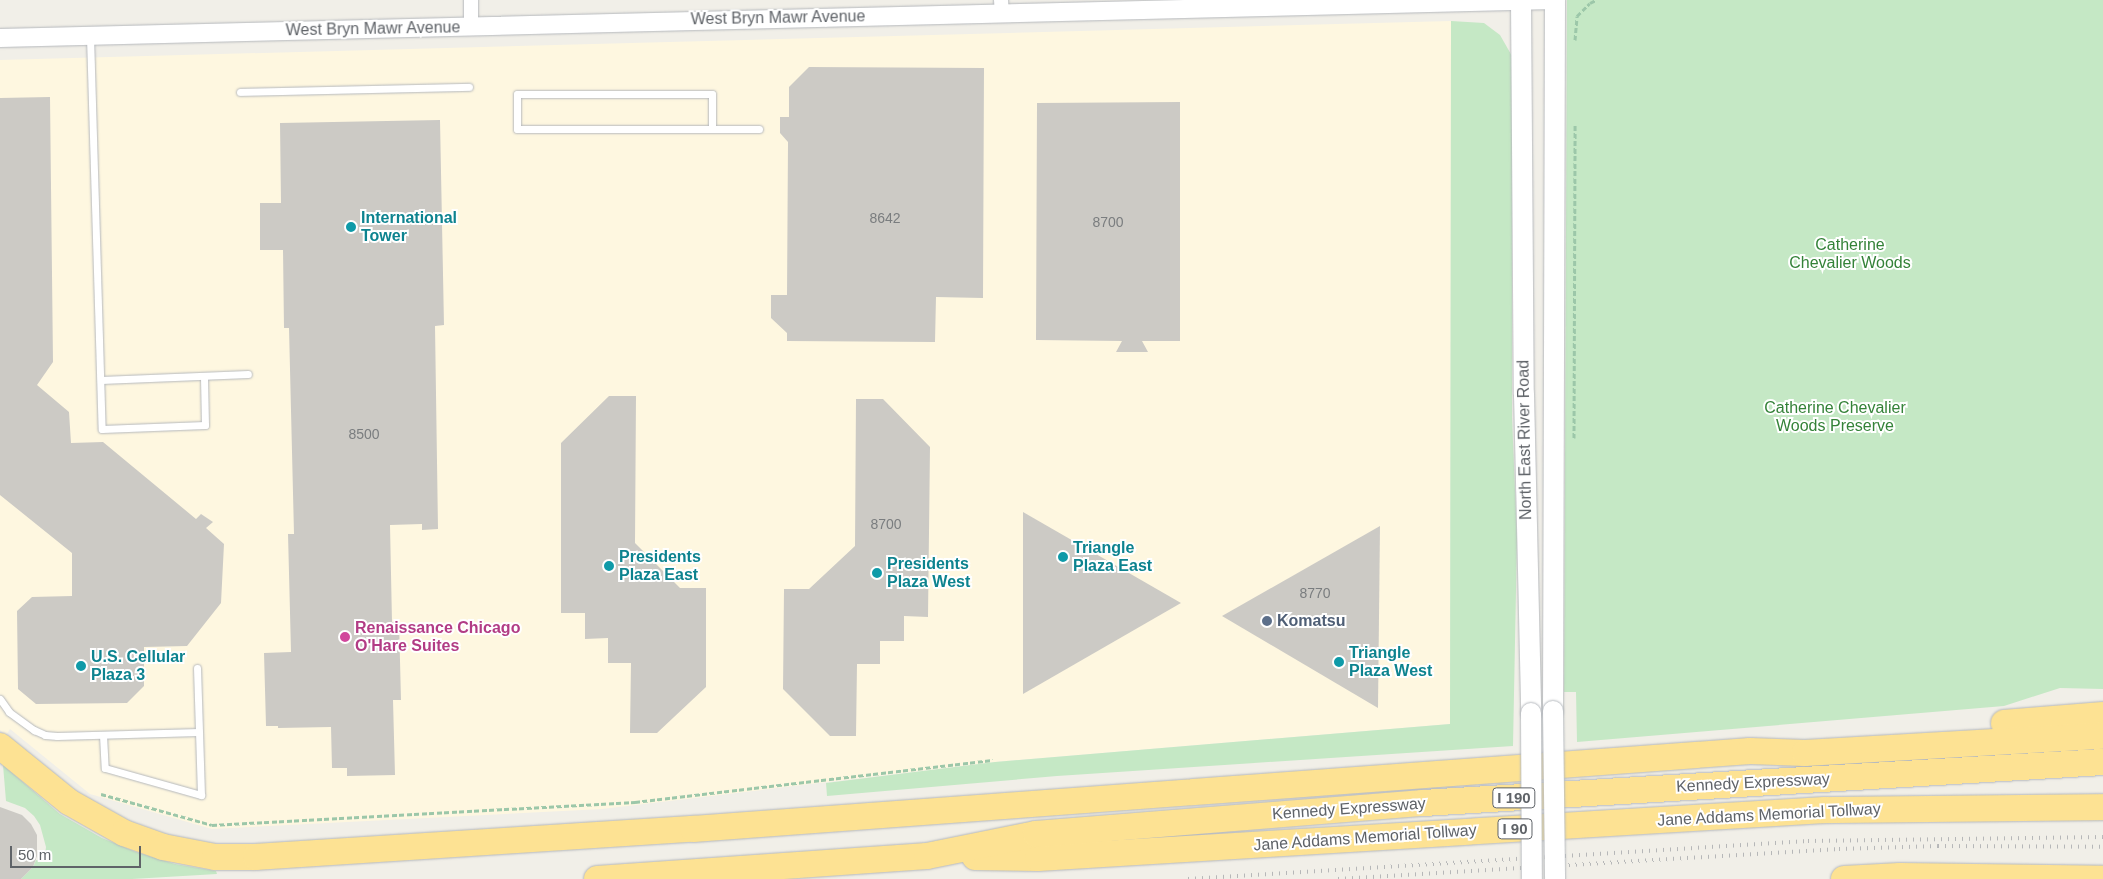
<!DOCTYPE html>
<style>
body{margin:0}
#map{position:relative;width:2103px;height:879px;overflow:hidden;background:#f1efe8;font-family:Arial,sans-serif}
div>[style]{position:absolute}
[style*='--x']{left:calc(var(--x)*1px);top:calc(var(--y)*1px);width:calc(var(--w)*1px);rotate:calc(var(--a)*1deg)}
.commercial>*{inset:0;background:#fef7e0}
.green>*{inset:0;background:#c5e8c5}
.building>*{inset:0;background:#cccac5}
.path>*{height:3px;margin-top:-1.5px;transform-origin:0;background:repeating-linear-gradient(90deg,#9cc7a9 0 5px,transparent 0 7.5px)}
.roads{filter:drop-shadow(0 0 1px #b5b8bc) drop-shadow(0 0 1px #b5b8bc)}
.service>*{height:7px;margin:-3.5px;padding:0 3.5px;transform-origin:3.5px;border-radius:3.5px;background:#fff}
.minor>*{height:14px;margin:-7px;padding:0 7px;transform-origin:7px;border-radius:7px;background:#fff}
.tertiary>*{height:18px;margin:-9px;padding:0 9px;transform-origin:9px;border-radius:9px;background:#fff}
.secondary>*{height:20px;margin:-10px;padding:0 10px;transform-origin:10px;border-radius:10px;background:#fff}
.motorway>*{height:26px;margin:-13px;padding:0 13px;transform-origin:13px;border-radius:13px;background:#fde293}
.rail>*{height:4px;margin-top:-2px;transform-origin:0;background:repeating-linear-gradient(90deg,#b6b7b8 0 1px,transparent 0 7px)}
.bridges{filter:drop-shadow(0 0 1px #b6babf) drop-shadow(0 0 1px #b6babf)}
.secondary-bridge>*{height:20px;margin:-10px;padding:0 10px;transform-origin:10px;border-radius:10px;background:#fff}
.dots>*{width:14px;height:14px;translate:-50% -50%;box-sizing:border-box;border:2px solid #fff;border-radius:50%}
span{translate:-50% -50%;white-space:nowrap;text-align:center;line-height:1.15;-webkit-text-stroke:4px #fff;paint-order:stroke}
.number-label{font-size:14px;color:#7a7d7f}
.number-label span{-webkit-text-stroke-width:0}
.shield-label span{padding:1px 4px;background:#fff;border:1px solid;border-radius:4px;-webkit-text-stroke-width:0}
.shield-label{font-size:15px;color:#5f6368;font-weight:700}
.street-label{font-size:16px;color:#5f6368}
.culture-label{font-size:16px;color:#0d838f;font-weight:700}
.left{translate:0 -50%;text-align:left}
.park-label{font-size:16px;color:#348238}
.service-label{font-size:16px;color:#4e5e75;font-weight:700}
.hotel-label{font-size:16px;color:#b23c85;font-weight:700}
.scale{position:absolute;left:10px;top:846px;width:131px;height:22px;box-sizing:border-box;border:2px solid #5f6368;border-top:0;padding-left:6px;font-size:15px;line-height:18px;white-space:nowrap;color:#5f6368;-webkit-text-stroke:4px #fff;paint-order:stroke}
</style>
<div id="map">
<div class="commercial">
<i style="clip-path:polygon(1451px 21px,1450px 724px,995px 762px,602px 809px,212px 829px,90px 794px,10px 729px,6px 735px,0 730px,0 60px)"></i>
</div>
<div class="green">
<i style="clip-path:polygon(1567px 0,2103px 0,2103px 689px,2060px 688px,2004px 706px,1577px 742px,1576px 692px,1564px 692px)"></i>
<i style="clip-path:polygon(1451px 21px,1484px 23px,1500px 35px,1512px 56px,1512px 417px,1517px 538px,1513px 746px,1057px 776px,827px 796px,826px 783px,995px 762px,1450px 724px)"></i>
<i style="clip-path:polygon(3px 765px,60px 814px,102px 838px,136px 852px,175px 864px,216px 871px,217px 874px,132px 879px,21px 879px,33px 867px,36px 860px,44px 862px,46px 847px,40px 825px,34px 816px,25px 808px,6px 801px)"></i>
</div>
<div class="building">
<i style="clip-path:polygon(809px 67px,984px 68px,983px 298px,936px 297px,935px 342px,787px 341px,787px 333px,771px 318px,771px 295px,787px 295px,788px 142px,780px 133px,780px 117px,789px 117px,789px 87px)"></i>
<i style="clip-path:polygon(50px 97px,53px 362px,37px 385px,69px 412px,71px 443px,103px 442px,196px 519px,201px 514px,213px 522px,206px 528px,224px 544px,221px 603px,187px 646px,144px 647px,144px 686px,127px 703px,36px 704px,18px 689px,17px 611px,32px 597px,72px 596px,72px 553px,0 495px,0 98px)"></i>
<i style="clip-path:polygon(1180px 102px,1180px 341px,1142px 341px,1148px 352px,1116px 352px,1122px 341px,1036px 340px,1037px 103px)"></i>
<i style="clip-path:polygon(440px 120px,444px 325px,435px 326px,438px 529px,422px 530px,422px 524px,390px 525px,392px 622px,399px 621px,401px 700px,393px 700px,395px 775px,347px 776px,347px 768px,332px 768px,331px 727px,278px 728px,278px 726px,266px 726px,264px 653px,291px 652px,288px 534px,294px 534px,289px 328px,284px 328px,283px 250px,260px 250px,260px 203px,281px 203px,280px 123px)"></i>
<i style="clip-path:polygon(609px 396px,636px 396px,635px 543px,680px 588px,706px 588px,706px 687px,657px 733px,630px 733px,631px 663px,608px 663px,608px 638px,585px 639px,585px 613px,561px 613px,561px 443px)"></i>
<i style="clip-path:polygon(856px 399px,883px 399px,930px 447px,928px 617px,904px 616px,904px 641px,880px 641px,880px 664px,857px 664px,856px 736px,830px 736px,783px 689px,784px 589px,809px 589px,855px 546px)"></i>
<i style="clip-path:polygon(1023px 512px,1181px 603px,1023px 694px)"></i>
<i style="clip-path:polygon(1380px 526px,1378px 708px,1222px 616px)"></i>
<i style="clip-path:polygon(0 807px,22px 815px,31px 824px,37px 835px,37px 856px,33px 867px,21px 879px,0 879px)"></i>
</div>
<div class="path">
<i style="--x:1575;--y:40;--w:24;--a:-85"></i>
<i style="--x:1577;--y:16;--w:18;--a:-45"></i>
<i style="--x:1590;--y:3;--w:7;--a:-27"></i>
<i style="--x:1574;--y:438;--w:314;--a:-89.8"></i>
<i style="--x:101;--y:794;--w:115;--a:15.6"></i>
<i style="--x:212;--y:825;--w:424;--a:-3.1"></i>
<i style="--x:635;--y:802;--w:360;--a:-6.7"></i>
</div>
<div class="roads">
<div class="service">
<i style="--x:90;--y:36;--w:393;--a:88.3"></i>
<i style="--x:102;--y:429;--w:103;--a:-2.2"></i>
<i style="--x:205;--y:425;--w:49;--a:-91.2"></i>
<i style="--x:240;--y:92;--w:229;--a:-1.3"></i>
<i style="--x:712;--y:129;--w:35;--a:-90"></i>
<i style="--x:712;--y:94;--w:195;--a:180"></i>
<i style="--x:517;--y:94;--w:35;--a:90"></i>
<i style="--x:517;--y:129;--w:242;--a:0"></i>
<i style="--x:101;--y:380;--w:147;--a:-2.3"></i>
<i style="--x:0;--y:699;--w:16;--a:55"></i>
<i style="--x:9;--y:712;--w:31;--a:36"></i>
<i style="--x:34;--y:730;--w:12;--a:24"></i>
<i style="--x:45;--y:735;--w:12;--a:5"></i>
<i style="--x:57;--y:736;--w:142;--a:-1.6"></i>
<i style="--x:103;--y:735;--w:33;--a:87"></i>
<i style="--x:105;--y:768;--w:100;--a:15.7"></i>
<i style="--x:201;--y:795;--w:127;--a:-91.8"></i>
</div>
<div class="minor">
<i style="--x:471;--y:0;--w:26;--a:90"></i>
<i style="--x:1001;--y:0;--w:13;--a:86"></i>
</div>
<div class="tertiary">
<i style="--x:0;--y:38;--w:1555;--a:-1.4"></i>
</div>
<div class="secondary">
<i style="--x:1521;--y:0;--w:394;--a:89.6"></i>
<i style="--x:1524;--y:394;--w:319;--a:88.7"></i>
<i style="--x:1553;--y:711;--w:711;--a:-89.84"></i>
</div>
<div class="motorway">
<i style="--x:2004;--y:723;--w:99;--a:-4.6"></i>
<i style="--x:0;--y:746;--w:89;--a:39.1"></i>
<i style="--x:69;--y:802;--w:63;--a:29.4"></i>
<i style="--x:124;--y:833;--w:41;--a:19.7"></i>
<i style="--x:163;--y:847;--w:53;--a:10.9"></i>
<i style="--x:215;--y:857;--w:41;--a:0"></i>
<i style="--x:256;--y:857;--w:438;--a:-3.7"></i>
<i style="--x:693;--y:829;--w:1060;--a:-4.22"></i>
<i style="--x:1750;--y:751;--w:55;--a:2.1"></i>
<i style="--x:1805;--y:753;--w:298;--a:-3.3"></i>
<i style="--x:975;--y:857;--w:63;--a:0.9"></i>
<i style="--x:1038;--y:858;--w:788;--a:-3.49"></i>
<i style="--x:1825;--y:810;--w:278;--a:-0.6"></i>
<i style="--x:597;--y:879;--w:331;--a:-4"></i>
<i style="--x:927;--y:856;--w:111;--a:-11.4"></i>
<i style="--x:1036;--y:834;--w:388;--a:-4.6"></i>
<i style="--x:1423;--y:803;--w:681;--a:-3.45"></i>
<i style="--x:1844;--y:879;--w:56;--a:-3.1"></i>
<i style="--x:1900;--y:876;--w:203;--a:0.8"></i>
</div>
</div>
<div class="rail">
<i style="--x:1188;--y:879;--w:621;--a:-3.51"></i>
<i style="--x:1808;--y:841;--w:295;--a:-0.8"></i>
<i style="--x:1338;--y:879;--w:502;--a:-3.43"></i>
<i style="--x:1839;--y:849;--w:99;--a:-1.7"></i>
<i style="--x:1938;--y:846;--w:165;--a:0.3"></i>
</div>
<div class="bridges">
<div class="secondary-bridge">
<i style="--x:1553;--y:711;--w:168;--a:89.3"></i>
<i style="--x:1531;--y:713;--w:166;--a:89.7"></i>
</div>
</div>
<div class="dots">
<i style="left:351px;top:227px;background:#0f9aa8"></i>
<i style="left:1063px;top:557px;background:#0f9aa8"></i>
<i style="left:609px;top:566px;background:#0f9aa8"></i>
<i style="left:877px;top:573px;background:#0f9aa8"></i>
<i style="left:1267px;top:621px;background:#5c6f8a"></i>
<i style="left:345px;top:637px;background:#d1479c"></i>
<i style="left:1339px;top:662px;background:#0f9aa8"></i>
<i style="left:81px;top:666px;background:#0f9aa8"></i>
</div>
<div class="number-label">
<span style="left:885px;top:218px">8642</span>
<span style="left:1108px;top:222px">8700</span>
<span style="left:364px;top:434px">8500</span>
<span style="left:886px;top:524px">8700</span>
<span style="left:1315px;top:593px">8770</span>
</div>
<div class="shield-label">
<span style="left:1514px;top:798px">I 190</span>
<span style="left:1515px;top:829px">I 90</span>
</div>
<div class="street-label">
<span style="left:778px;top:18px;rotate:-1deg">West Bryn Mawr Avenue</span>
<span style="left:373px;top:29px;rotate:-1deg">West Bryn Mawr Avenue</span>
<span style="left:1525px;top:440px;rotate:-91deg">North East River Road</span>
<span style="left:1753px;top:783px;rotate:-3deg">Kennedy Expressway</span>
<span style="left:1349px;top:809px;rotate:-4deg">Kennedy Expressway</span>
<span style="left:1769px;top:815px;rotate:-3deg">Jane Addams Memorial Tollway</span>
<span style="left:1365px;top:838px;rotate:-4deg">Jane Addams Memorial Tollway</span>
</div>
<div class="culture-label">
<span class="left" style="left:361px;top:227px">International<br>Tower</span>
<span class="left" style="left:1073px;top:557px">Triangle<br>Plaza East</span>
<span class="left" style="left:619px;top:566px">Presidents<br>Plaza East</span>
<span class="left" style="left:887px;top:573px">Presidents<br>Plaza West</span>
<span class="left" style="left:1349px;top:662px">Triangle<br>Plaza West</span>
<span class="left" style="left:91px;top:666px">U.S. Cellular<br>Plaza 3</span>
</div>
<div class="park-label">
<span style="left:1850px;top:254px">Catherine<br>Chevalier Woods</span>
<span style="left:1835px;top:417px">Catherine Chevalier<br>Woods Preserve</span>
</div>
<div class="service-label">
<span class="left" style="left:1277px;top:621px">Komatsu</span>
</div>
<div class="hotel-label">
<span class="left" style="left:355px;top:637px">Renaissance Chicago<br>O'Hare Suites</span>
</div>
<div class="scale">50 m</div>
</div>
